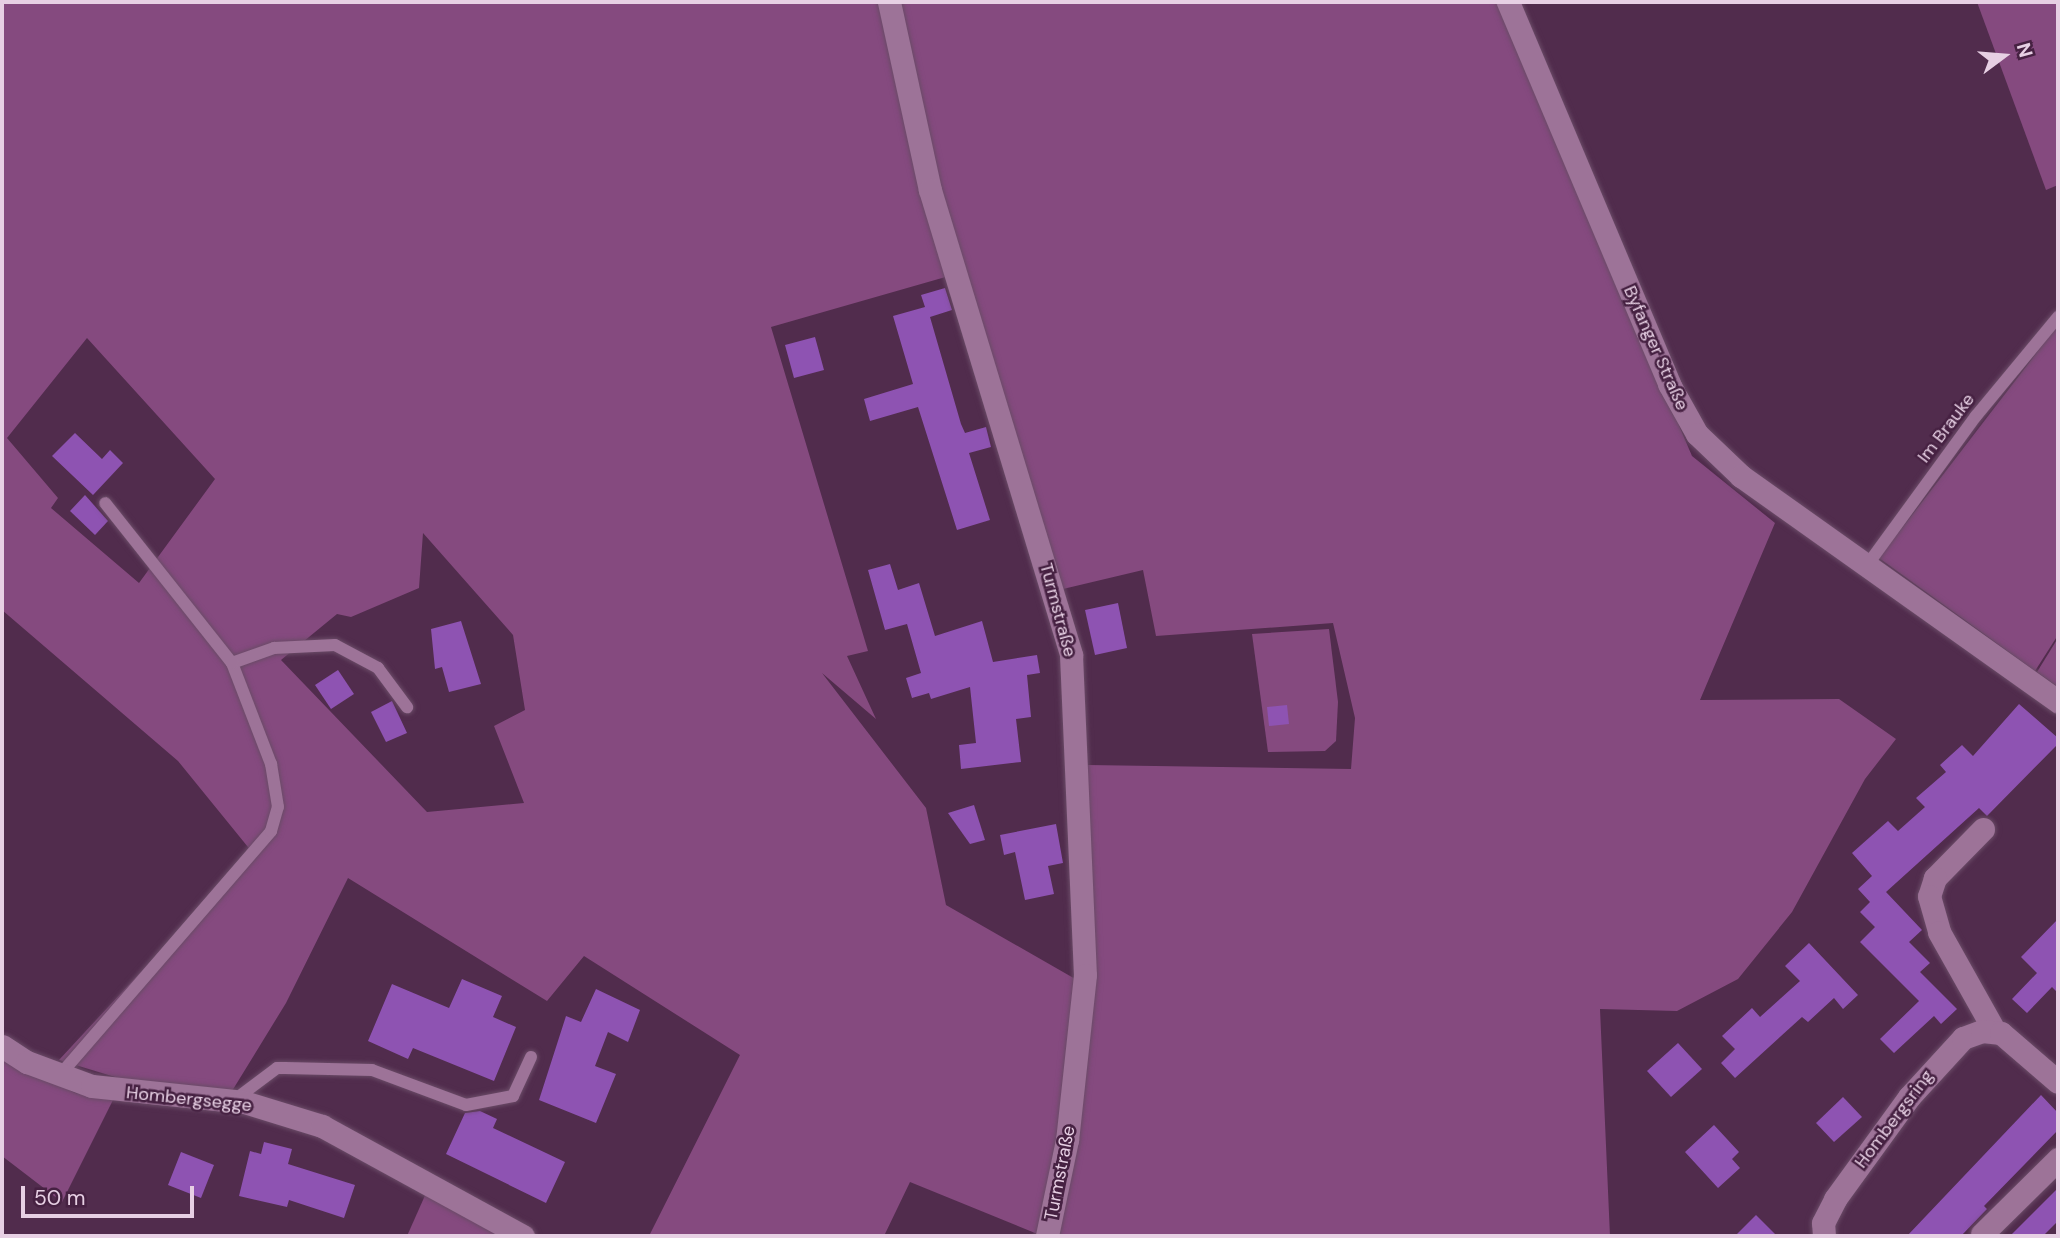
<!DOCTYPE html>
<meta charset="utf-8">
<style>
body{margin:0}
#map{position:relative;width:2060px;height:1238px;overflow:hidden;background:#512c4d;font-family:"DM Sans",sans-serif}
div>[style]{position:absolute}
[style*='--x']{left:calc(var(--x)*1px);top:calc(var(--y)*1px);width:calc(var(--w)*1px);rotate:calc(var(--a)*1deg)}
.green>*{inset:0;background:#854a7f}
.building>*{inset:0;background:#8e53b2}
.roads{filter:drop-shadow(0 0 2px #6a4b67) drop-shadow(0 0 2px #6a4b67)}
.service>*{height:12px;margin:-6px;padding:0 6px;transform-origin:6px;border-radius:6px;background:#9d7398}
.minor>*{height:23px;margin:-11.5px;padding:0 11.5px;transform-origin:11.5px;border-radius:11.5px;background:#9d7398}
span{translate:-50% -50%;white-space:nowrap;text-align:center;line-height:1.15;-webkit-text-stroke:5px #462142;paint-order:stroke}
.street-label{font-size:18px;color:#e7d0e4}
.frame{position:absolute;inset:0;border:4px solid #e7d0e4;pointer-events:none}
.north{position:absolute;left:1969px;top:21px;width:70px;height:70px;-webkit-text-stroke:5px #462142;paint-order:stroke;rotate:74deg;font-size:19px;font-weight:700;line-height:28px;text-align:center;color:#e7d0e4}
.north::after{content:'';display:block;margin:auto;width:24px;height:32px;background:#e7d0e4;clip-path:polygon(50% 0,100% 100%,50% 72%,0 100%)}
.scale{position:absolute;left:21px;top:1186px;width:173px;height:32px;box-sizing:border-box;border:4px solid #e7d0e4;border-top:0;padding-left:9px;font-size:21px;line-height:24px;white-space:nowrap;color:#e7d0e4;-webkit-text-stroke:5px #462142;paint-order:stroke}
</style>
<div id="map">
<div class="green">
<i style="clip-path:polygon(evenodd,2px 2px,883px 2px,949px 276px,771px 327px,868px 651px,847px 656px,876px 719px,822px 673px,926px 808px,946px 905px,1077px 980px,1073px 1052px,1040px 1235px,910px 1182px,884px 1236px,649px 1236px,740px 1055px,584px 956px,547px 1001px,348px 878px,286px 1003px,232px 1091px,148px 1087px,59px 1060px,252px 852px,178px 761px,2px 610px,2px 2px,87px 338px,215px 479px,139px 583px,51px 508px,58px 498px,7px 438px,87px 338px,2px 2px,423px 533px,513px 635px,525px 710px,494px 726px,524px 803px,427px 812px,281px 660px,337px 614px,351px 617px,419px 588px,423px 533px)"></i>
<i style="clip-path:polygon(897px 2px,1498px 2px,1692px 456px,1775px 523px,1700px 700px,1839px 699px,1896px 739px,1865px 779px,1792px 912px,1738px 979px,1677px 1011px,1600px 1009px,1610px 1236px,1055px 1236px,1096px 983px,1085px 850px,1088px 765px,1351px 769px,1355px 718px,1333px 623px,1156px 636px,1143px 570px,1063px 589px,937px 178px)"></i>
<i style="clip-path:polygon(1977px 2px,2058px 2px,2058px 185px,2046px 190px)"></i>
<i style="clip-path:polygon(2058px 325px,2058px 635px,2035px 671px,1879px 558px)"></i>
<i style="clip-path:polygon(1329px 629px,1338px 702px,1336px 741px,1325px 751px,1268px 752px,1252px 634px)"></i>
<i style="clip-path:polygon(2058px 638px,2058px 687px,2037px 672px)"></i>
<i style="clip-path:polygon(2px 1058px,75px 1093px,113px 1100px,62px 1202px,2px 1156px)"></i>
<i style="clip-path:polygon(427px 1191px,501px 1236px,407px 1236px)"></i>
</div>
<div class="building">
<i style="clip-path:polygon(945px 288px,952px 310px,930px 317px,961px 424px,965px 433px,986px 427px,991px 447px,969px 453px,990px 520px,957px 530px,918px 407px,870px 421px,864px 399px,913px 384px,893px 316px,925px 307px,921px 295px)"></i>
<i style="clip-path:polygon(815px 337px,824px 370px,794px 378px,785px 345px)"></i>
<i style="clip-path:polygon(75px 433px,102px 459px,110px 450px,123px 463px,93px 495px,52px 456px)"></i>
<i style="clip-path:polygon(85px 495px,108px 521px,95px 535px,70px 511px)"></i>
<i style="clip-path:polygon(890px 564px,898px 590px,919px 583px,935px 636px,982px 621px,993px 662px,1037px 655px,1040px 673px,1027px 675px,1031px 717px,1016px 719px,1021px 762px,961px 769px,959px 745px,976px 743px,970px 687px,931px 699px,929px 693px,912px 698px,906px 678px,921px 673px,907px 624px,885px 630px,868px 570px)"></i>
<i style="clip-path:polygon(1118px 603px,1127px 648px,1095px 655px,1085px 610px)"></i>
<i style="clip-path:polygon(461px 621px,481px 684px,449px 692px,442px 667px,435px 669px,431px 629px)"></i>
<i style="clip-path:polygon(338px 670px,354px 694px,331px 709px,315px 685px)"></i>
<i style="clip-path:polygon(392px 701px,407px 733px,386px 742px,371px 712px)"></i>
<i style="clip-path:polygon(2019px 704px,2058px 738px,2056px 746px,1987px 816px,1979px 808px,1886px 892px,1922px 930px,1909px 942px,1930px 963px,1920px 972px,1957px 1009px,1941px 1024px,1934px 1016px,1894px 1053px,1880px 1039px,1919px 1001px,1860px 942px,1875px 927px,1860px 912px,1870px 902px,1858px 889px,1872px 876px,1852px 853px,1888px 821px,1898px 831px,1925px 807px,1916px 798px,1946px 772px,1940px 765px,1962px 745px,1973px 756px)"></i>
<i style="clip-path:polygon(1287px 705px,1289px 724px,1269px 726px,1267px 707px)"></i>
<i style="clip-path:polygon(974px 805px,985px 840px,970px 844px,948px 813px)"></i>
<i style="clip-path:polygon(1056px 824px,1063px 863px,1048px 866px,1054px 894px,1025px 900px,1015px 852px,1004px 855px,1000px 835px)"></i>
<i style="clip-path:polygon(2058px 919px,2058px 993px,2052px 987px,2027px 1013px,2012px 999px,2037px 973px,2021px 957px)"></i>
<i style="clip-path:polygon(1809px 943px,1858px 995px,1843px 1009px,1834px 998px,1808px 1022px,1802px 1017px,1735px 1078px,1721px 1063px,1735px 1049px,1722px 1036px,1752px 1008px,1760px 1017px,1800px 981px,1785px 966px)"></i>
<i style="clip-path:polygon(462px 979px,502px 996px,493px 1017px,516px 1027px,494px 1081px,413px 1048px,408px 1059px,368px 1041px,392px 984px,449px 1008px)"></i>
<i style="clip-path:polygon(596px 989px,640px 1010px,628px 1042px,608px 1032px,595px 1066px,616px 1074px,596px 1123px,539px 1100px,566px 1016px,581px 1022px)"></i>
<i style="clip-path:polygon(1678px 1043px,1702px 1069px,1671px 1097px,1647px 1071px)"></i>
<i style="clip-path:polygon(2041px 1095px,2058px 1113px,2058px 1130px,1984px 1206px,1987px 1209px,1961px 1236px,1907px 1236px)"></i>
<i style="clip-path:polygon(1843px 1097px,1862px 1117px,1834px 1142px,1816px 1123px)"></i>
<i style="clip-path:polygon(480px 1111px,497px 1119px,493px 1128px,565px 1162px,546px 1203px,446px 1154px,465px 1113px)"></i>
<i style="clip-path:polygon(1714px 1125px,1739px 1152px,1732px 1159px,1740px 1168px,1718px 1188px,1685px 1152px)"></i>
<i style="clip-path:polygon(264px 1142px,292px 1149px,288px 1164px,355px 1185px,344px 1218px,289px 1200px,287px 1207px,239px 1196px,250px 1151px,261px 1154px)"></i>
<i style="clip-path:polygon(181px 1152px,214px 1165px,201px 1198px,168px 1185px)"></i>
<i style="clip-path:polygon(2058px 1188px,2058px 1221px,2043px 1236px,2010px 1236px)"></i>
<i style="clip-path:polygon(1756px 1215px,1777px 1236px,1735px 1236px)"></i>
</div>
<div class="roads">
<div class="service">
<i style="--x:1868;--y:564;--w:183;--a:-53.9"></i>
<i style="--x:1976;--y:416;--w:129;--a:-50.4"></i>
<i style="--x:232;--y:663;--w:45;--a:-19.7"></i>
<i style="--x:274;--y:648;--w:61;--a:-2.8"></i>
<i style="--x:335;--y:645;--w:49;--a:28.1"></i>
<i style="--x:378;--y:668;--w:49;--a:53.4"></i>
<i style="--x:59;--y:1076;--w:324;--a:-49.1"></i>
<i style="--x:271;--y:831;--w:25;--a:-74"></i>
<i style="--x:278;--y:807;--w:44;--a:-99.2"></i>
<i style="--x:271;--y:764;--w:108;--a:-111.1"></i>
<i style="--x:232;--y:663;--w:204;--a:-128.4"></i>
<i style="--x:233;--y:1101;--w:55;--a:-36.9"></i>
<i style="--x:277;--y:1068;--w:8;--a:0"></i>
<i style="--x:285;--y:1068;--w:87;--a:1.3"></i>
<i style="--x:372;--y:1070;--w:100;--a:20.4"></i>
<i style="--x:466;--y:1105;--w:48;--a:-10.8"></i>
<i style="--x:513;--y:1096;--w:43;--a:-65.2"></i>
</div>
<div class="minor">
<i style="--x:889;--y:2;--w:192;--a:77.7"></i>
<i style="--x:930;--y:190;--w:486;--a:73.1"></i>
<i style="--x:1071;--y:655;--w:320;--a:87.5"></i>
<i style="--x:1085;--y:975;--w:166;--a:96.2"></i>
<i style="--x:1067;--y:1140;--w:98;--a:101.8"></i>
<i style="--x:1508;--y:2;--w:415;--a:67.1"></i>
<i style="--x:1669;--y:384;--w:57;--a:60.8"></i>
<i style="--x:1697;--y:434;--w:61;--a:43.7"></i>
<i style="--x:1741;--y:476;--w:389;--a:35.4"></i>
<i style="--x:1983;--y:829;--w:69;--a:134.4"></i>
<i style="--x:1935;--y:878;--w:19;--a:108"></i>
<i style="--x:1929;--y:896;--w:37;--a:74"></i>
<i style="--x:1939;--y:932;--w:112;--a:60.7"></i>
<i style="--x:2;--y:1046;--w:30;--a:33"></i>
<i style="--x:27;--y:1062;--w:69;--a:20.3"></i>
<i style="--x:92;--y:1086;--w:153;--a:6"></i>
<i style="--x:244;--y:1102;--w:82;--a:17.1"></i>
<i style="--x:322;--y:1126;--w:229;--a:28.7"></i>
<i style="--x:1982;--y:1234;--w:107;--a:-44.6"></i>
<i style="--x:1824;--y:1236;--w:13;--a:-94"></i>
<i style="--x:1823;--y:1223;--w:27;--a:-63"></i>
<i style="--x:1835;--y:1199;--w:126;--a:-54"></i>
<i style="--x:1909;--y:1097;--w:80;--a:-47.5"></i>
<i style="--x:1963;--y:1038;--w:20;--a:-20"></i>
<i style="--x:1982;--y:1031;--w:19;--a:6"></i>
<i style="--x:2001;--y:1033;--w:75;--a:40.7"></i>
</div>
</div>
<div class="street-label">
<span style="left:1656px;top:348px;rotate:66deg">Byfanger Straße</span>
<span style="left:1946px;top:428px;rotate:-53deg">Im Brauke</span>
<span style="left:1058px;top:610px;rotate:75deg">Turmstraße</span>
<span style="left:189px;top:1099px;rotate:6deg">Hombergsegge</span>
<span style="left:1894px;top:1119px;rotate:-53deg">Hombergsring</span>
<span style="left:1060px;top:1173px;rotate:-79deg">Turmstraße</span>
</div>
<div class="frame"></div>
<div class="north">N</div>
<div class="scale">50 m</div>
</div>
